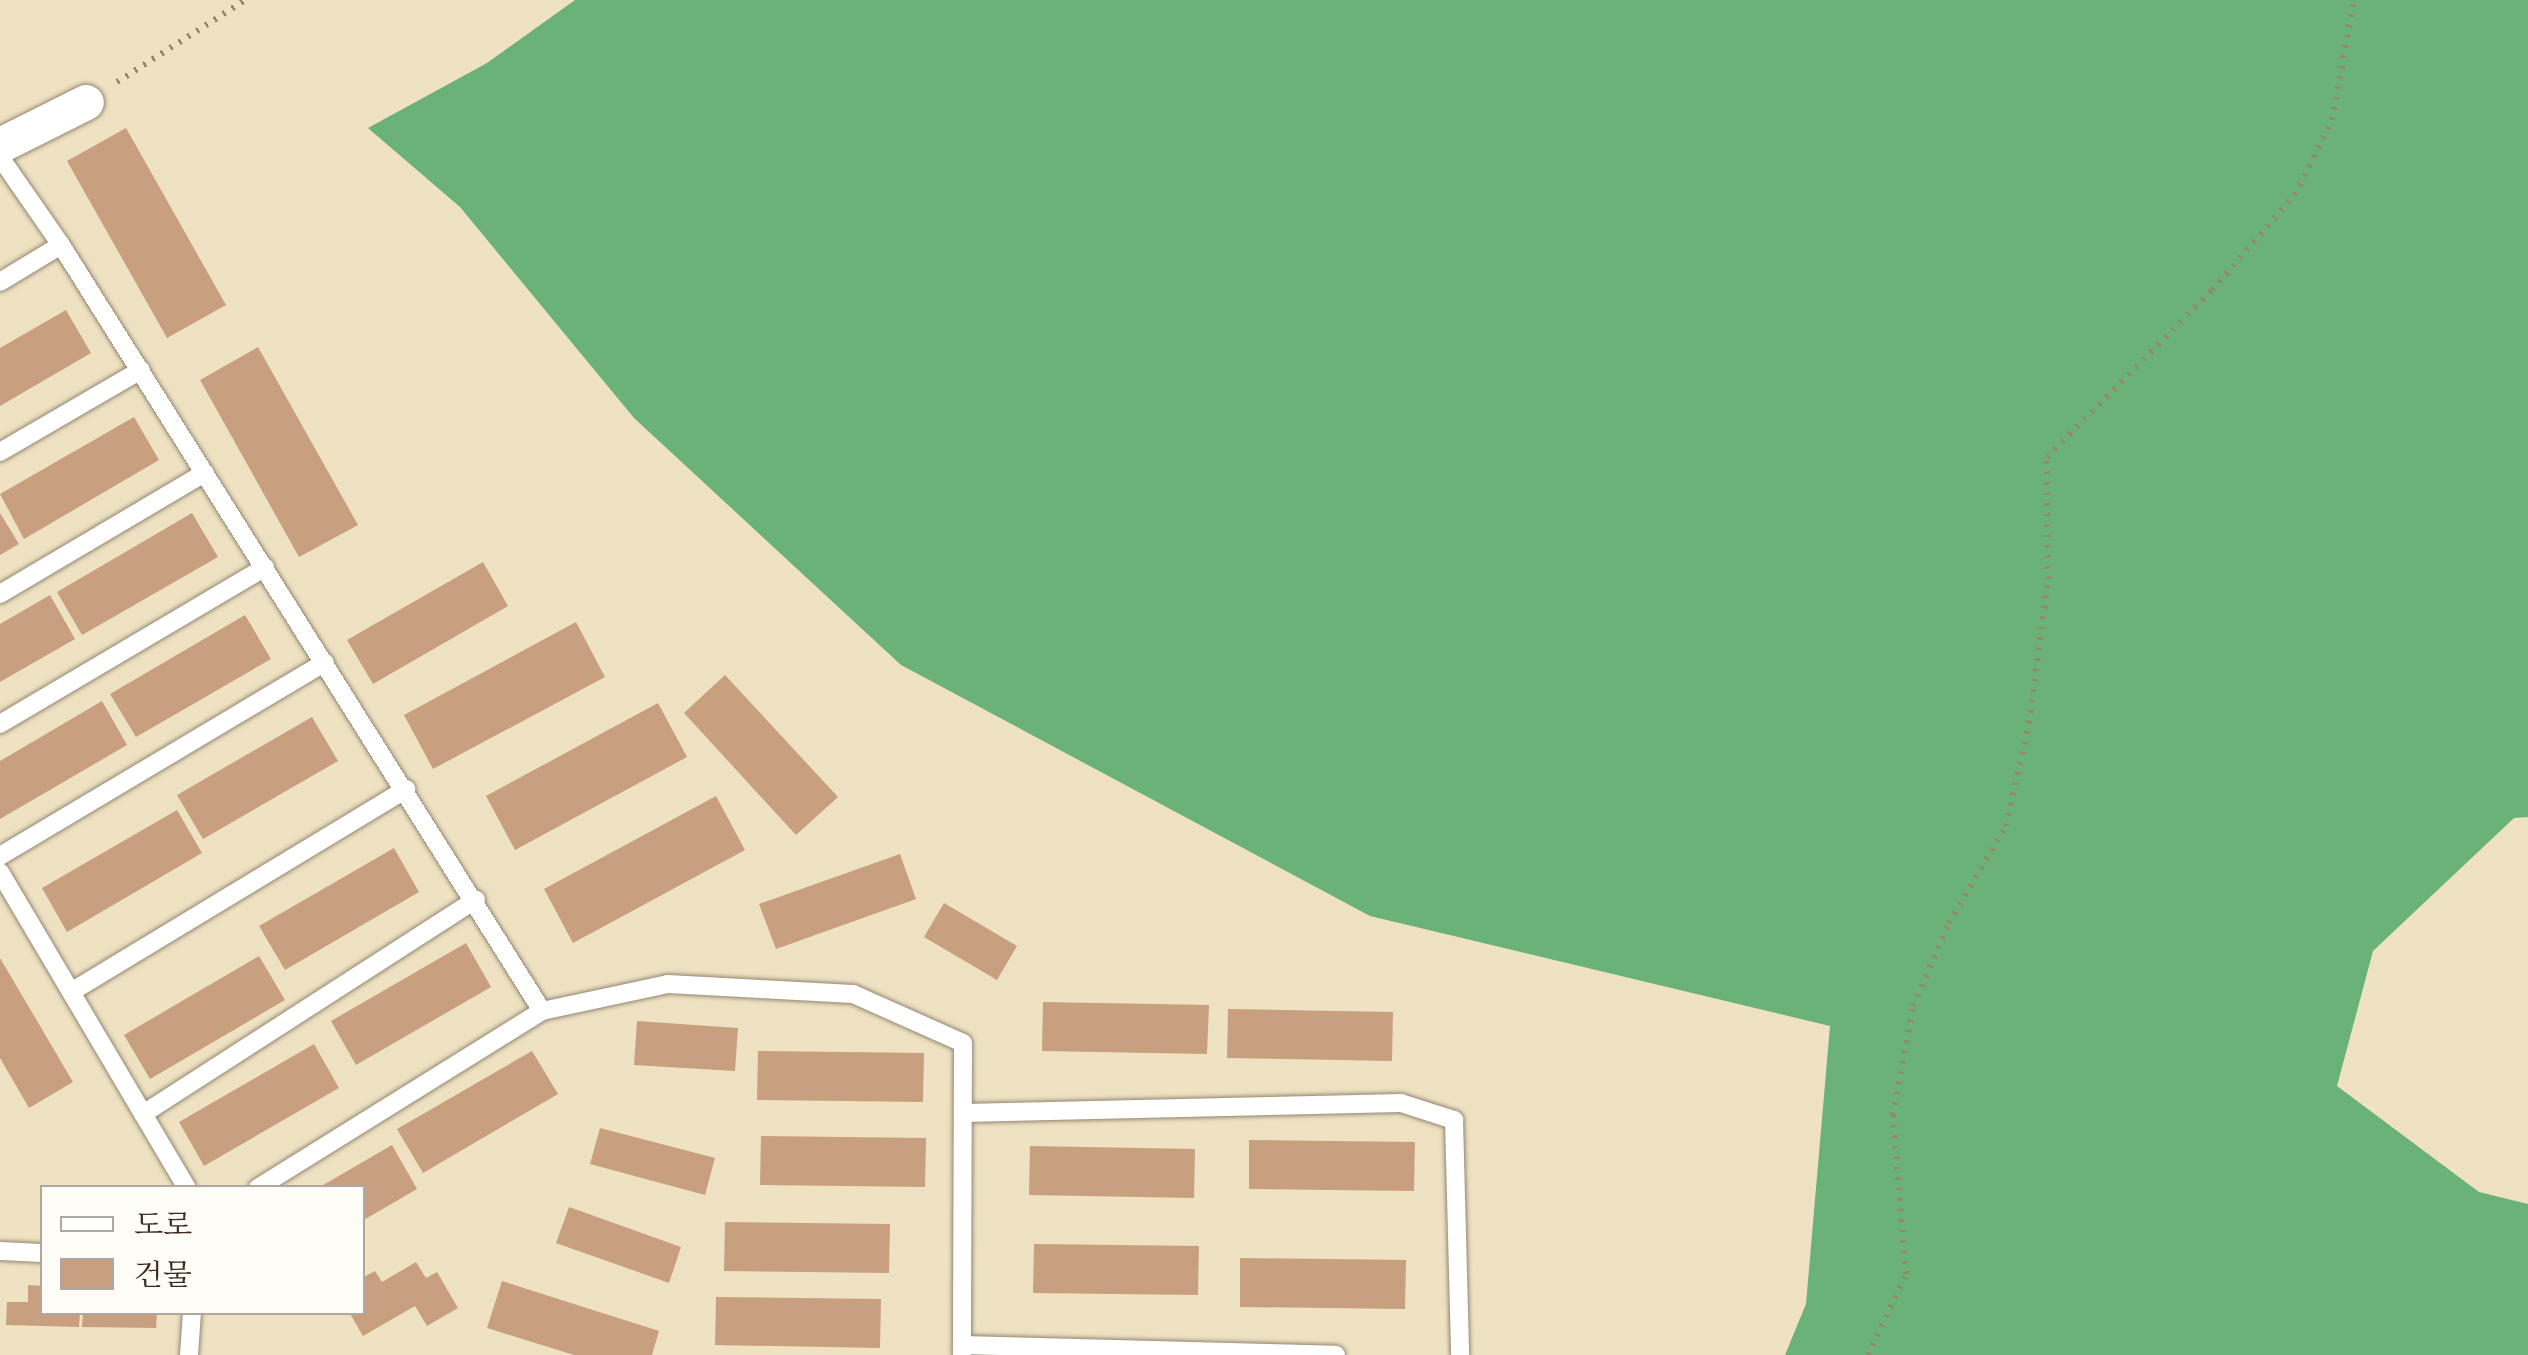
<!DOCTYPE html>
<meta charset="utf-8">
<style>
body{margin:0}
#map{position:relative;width:2528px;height:1355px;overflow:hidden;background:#eee2c3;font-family:Vollkorn,"Noto Serif KR",serif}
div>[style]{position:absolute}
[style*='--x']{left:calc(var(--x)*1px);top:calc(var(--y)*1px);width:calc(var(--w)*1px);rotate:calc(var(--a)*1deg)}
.forest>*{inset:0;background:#6ab278}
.building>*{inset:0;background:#c89f7f}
.path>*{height:6px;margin-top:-3px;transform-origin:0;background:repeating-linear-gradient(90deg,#948670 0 2.5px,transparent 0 10.5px)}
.roads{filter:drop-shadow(0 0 2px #948670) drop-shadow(0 0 2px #948670)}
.service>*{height:18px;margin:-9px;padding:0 9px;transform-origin:9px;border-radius:9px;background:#fff}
.minor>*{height:35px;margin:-17.5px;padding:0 17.5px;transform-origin:17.5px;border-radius:17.5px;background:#fff}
span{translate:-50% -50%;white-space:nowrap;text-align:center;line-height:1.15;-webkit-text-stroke:8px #fdfcf7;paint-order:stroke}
.legend{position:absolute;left:40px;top:1185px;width:325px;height:130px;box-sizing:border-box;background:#fdfcf7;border:2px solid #afa8a0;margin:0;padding:12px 18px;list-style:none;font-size:30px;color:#3b2a1e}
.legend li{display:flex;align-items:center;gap:20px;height:50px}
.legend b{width:50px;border:2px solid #afa8a0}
</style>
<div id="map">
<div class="forest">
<i style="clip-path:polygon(575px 0,2528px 0,2528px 817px,2514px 818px,2373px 951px,2337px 1086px,2479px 1192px,2528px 1204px,2528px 1355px,1785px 1355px,1806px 1304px,1830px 1026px,1370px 916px,901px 665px,634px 418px,460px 207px,368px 128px,487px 63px)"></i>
</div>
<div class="building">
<i style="clip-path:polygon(126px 128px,226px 305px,167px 338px,67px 161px)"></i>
<i style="clip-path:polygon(66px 310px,91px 353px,0 406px,0 348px)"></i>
<i style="clip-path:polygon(258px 347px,358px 525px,299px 557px,200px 380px)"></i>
<i style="clip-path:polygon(134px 417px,159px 460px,24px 539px,0 494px)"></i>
<i style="clip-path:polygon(0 513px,19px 544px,0 555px)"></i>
<i style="clip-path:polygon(192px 513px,218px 557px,82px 635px,57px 592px)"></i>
<i style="clip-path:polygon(483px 562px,508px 606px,373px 684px,347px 640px)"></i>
<i style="clip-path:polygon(50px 595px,75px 639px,0 682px,0 624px)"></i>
<i style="clip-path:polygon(245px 615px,271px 659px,136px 737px,110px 694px)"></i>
<i style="clip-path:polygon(576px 622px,605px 677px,433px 769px,404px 715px)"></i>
<i style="clip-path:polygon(725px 675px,838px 797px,796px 835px,684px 713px)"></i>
<i style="clip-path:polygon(102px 701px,127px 745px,0 819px,0 761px)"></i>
<i style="clip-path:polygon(658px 703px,687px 757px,515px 850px,486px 796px)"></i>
<i style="clip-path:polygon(312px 717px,338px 761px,203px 839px,177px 795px)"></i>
<i style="clip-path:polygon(716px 796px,745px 850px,573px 943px,544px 889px)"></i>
<i style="clip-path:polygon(177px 810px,202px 853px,67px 932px,42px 888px)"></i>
<i style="clip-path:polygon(394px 848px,419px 892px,285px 970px,259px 926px)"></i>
<i style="clip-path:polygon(900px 854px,916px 899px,776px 949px,759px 904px)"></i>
<i style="clip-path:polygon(944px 903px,1017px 946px,997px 980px,924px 937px)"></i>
<i style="clip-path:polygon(466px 943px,491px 987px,356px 1065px,331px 1021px)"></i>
<i style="clip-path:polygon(259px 956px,285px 1000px,150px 1079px,124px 1035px)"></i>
<i style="clip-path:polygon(0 958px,73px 1082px,29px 1108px,0 1058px)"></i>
<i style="clip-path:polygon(1043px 1002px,1209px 1005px,1207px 1054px,1042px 1051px)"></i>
<i style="clip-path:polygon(1228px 1009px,1393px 1012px,1392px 1061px,1227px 1058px)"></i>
<i style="clip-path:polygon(637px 1021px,738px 1028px,735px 1071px,634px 1065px)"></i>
<i style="clip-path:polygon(314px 1044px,339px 1088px,204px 1166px,179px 1122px)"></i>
<i style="clip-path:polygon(532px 1051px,558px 1094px,423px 1173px,397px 1129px)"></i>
<i style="clip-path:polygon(758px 1051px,924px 1053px,923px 1102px,757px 1100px)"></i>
<i style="clip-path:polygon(600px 1128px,715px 1158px,705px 1195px,590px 1164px)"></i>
<i style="clip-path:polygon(761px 1136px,926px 1138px,925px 1187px,760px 1185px)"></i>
<i style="clip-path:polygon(1249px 1140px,1415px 1142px,1414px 1191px,1249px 1189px)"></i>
<i style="clip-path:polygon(392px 1145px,417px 1189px,362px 1221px,362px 1188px,318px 1188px)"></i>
<i style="clip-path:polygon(1030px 1146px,1195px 1149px,1194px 1198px,1029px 1195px)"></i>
<i style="clip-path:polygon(569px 1207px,681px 1247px,669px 1283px,556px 1243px)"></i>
<i style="clip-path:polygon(725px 1222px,890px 1224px,889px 1273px,724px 1271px)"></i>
<i style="clip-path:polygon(1034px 1244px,1199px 1246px,1198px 1295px,1033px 1293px)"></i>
<i style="clip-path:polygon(1240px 1258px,1406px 1260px,1405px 1309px,1240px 1307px)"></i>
<i style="clip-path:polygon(416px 1262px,426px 1278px,437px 1272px,458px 1308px,427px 1326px,415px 1306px,363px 1336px,349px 1312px,362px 1312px,362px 1278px,375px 1271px,382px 1282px)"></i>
<i style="clip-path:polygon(502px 1281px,659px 1331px,652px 1355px,574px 1355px,487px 1328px)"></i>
<i style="clip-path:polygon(28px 1285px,42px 1286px,42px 1312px,80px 1312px,79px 1327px,6px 1325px,7px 1302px,28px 1302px)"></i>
<i style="clip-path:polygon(716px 1297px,881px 1299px,880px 1348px,715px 1345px)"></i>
<i style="clip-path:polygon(83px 1312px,157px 1312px,156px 1328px,82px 1327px)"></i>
</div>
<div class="path">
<i style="--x:117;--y:82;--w:152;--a:-32.6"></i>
<i style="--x:1868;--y:1355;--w:89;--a:-64.9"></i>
<i style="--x:1906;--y:1274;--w:160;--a:-94.7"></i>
<i style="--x:1893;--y:1115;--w:111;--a:-79.6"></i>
<i style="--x:1913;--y:1006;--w:90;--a:-66.6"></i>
<i style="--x:1949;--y:923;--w:113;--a:-59.6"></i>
<i style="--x:2006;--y:826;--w:106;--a:-77.4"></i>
<i style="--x:2029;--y:723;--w:145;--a:-82.5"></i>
<i style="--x:2048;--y:579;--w:122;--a:-90.5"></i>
<i style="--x:2047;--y:457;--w:235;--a:-45.3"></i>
<i style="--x:2212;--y:290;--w:126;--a:-48.9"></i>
<i style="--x:2295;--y:195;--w:84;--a:-63.7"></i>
<i style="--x:2332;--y:120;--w:122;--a:-79.6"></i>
</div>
<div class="roads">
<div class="service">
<i style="--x:0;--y:157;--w:107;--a:55.3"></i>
<i style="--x:61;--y:245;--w:71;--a:148.8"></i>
<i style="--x:61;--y:245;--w:904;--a:57.87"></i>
<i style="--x:542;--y:1011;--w:335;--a:148.1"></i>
<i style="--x:0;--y:452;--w:163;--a:-30.2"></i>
<i style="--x:0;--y:594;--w:238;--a:-30.6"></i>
<i style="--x:0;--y:724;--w:308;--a:-30.6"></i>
<i style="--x:0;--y:856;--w:378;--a:-30.8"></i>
<i style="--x:0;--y:872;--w:367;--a:59.4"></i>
<i style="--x:71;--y:992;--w:392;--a:-31.2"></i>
<i style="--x:542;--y:1011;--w:129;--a:-12.1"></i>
<i style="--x:668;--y:984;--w:185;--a:3.1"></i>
<i style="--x:853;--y:994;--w:120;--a:24"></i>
<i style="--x:963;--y:1043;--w:312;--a:90.2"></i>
<i style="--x:963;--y:1113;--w:438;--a:-1.3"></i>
<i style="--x:1401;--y:1103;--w:56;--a:17.8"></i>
<i style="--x:1454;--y:1120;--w:235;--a:88.5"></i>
<i style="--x:143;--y:1114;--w:396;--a:-32.8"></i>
<i style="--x:0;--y:1251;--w:42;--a:2.7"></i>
<i style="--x:962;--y:1345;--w:374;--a:1.5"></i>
<i style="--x:189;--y:1355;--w:43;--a:-86"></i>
</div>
<div class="minor">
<i style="--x:0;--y:145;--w:96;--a:-26.6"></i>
</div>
</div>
<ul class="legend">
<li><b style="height:12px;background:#fff"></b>도로</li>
<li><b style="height:28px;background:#c89f7f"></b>건물</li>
</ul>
</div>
